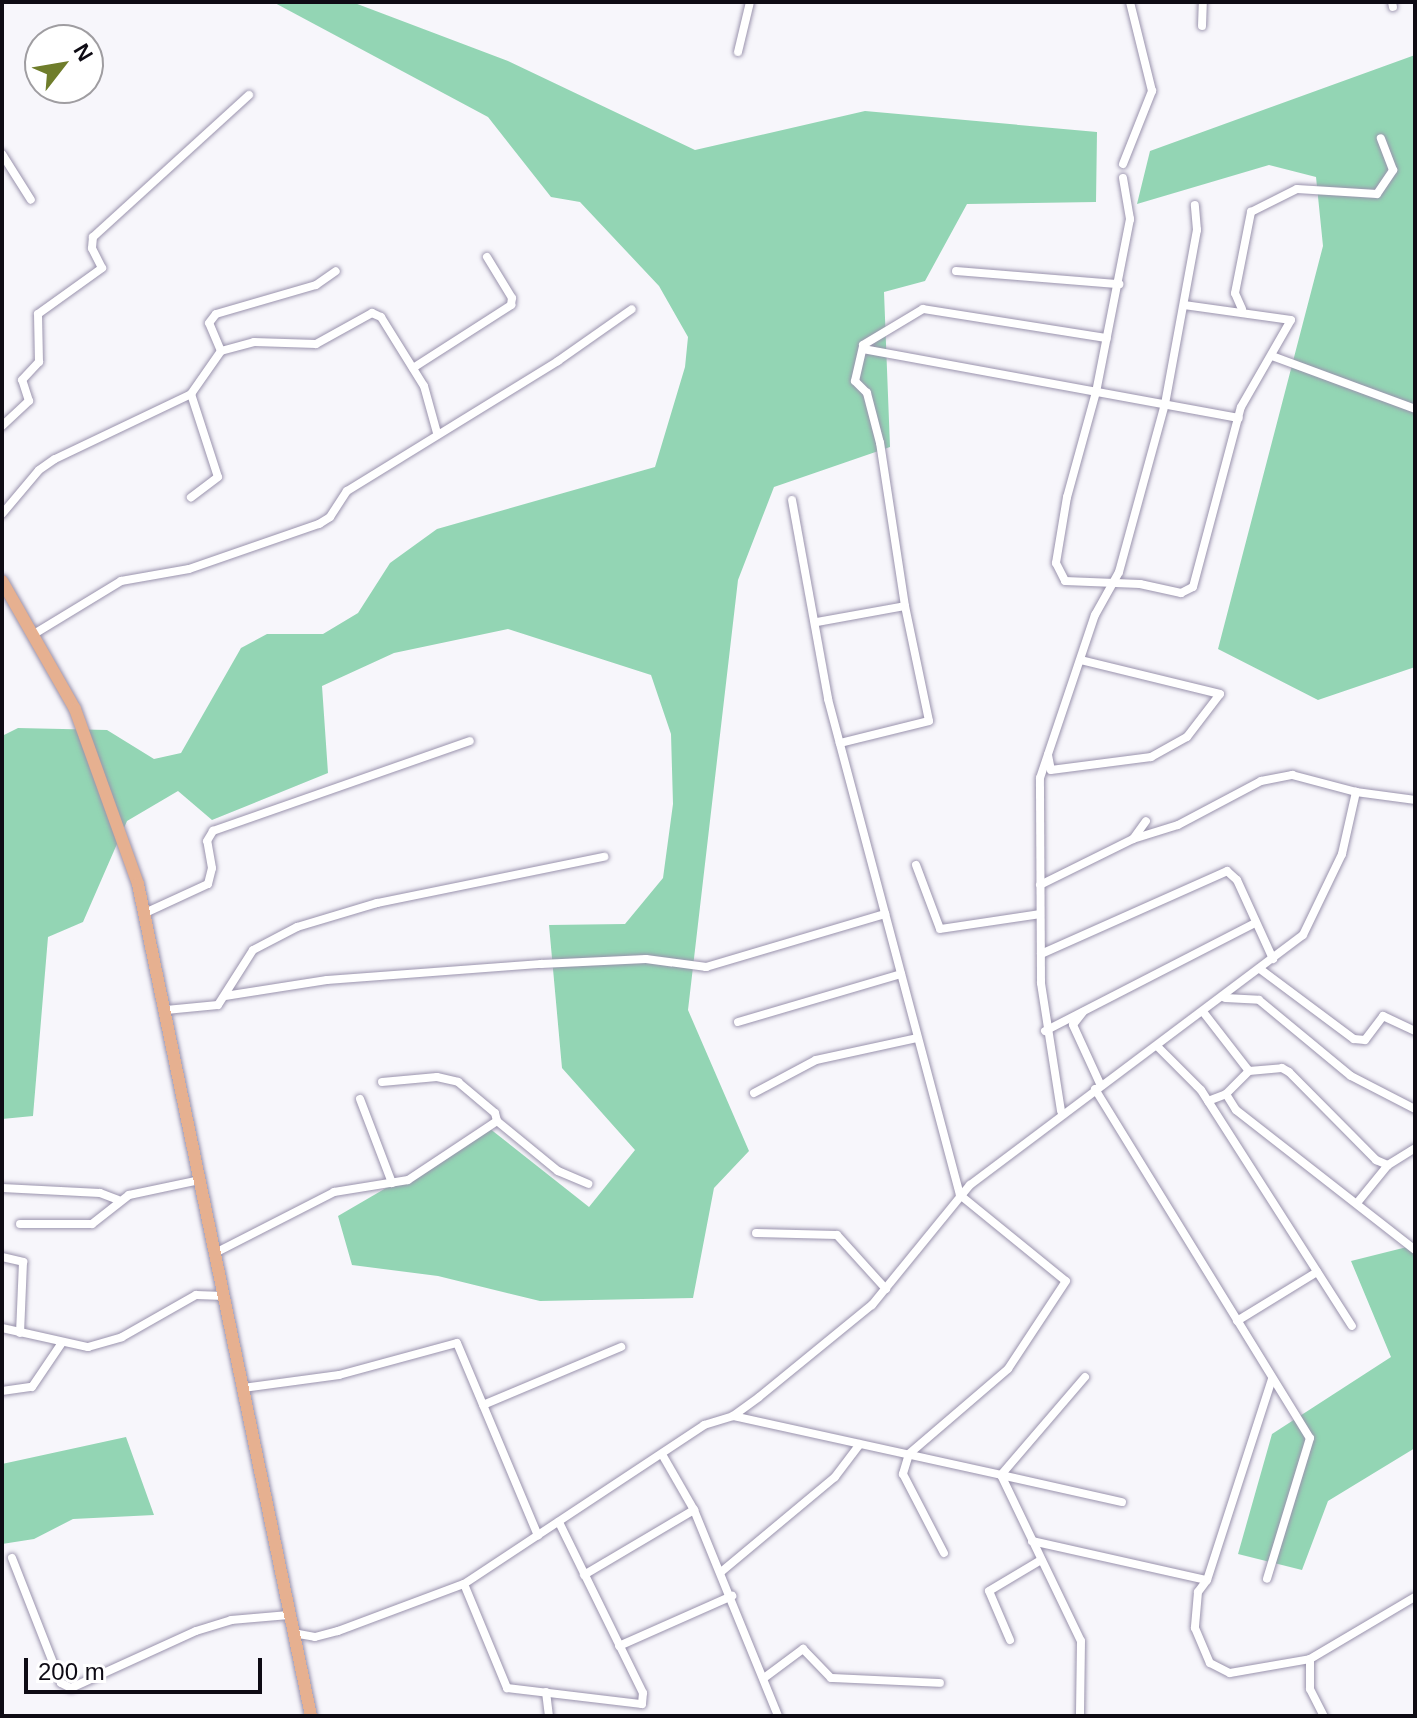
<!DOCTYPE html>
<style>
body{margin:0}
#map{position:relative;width:1417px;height:1718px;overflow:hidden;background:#f7f6fb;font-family:Helvetica,sans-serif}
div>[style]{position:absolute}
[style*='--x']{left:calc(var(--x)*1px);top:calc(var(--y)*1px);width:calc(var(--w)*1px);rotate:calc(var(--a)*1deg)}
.green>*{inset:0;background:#93d5b4}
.roads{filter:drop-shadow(0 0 2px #9a93ad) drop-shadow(0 0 2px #9a93ad)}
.minor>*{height:8px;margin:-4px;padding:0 4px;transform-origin:4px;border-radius:4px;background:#fff}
.primary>*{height:12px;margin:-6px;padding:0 6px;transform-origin:6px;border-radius:6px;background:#e6b090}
span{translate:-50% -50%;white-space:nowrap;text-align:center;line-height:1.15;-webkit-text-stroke:8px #fff;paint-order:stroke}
.frame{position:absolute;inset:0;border:4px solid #0e0b14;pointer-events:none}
.north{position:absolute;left:24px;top:24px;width:80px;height:80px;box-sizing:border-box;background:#fff;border:2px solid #9f9da1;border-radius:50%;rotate:59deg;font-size:22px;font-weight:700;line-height:32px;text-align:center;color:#0e0b14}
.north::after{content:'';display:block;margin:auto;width:28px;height:36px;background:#6f7d2b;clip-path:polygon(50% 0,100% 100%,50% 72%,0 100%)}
.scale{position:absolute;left:24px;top:1658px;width:238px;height:36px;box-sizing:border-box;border:4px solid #0e0b14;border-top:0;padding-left:10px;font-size:24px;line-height:28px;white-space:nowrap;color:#0e0b14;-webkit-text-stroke:6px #fff;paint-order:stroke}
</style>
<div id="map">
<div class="green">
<i style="clip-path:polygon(273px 2px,352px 2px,508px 61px,695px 150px,865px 111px,1097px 132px,1096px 202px,967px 204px,925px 281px,884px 292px,890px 447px,774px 487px,738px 580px,688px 1010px,749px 1151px,714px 1188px,693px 1298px,540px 1301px,438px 1276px,352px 1265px,338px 1216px,489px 1128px,589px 1207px,635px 1150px,562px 1068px,549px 925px,625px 924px,663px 878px,673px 804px,671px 734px,651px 675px,508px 629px,394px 653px,322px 686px,328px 773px,212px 820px,178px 791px,127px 821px,83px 922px,48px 937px,33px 1116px,2px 1119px,2px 736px,18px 728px,107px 730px,154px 759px,181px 753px,241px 648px,267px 634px,323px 634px,358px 613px,390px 563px,437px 529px,655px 467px,685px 367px,688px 337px,659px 286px,580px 202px,551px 197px,488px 117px)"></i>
<i style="clip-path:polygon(1415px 55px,1415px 667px,1318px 700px,1218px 649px,1323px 246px,1316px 177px,1269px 165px,1137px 204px,1150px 151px)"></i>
<i style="clip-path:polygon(1415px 1245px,1415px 1448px,1328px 1501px,1302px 1570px,1238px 1554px,1272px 1434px,1391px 1357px,1351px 1261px)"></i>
<i style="clip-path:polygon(126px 1437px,154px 1515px,73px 1519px,34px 1539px,2px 1544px,2px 1464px)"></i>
</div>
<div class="roads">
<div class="minor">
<i style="--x:1392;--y:2;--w:5;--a:79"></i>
<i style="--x:1202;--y:26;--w:24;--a:-88"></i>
<i style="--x:738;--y:52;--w:51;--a:-76.5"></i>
<i style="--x:2;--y:154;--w:54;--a:57.8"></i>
<i style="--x:1123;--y:164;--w:79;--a:-68.3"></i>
<i style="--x:1152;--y:91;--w:92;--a:-103.9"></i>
<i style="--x:1123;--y:178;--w:42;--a:80.3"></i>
<i style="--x:1130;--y:219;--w:176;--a:101.1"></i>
<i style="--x:1096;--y:392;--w:109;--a:105.4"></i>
<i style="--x:1067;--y:497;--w:67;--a:99.5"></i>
<i style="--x:1056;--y:563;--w:20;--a:63"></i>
<i style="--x:1065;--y:581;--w:75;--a:2.3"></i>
<i style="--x:1140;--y:584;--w:42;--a:12.4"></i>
<i style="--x:1181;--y:593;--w:13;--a:-27"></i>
<i style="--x:1193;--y:587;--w:186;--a:-75.1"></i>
<i style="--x:1241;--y:407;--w:100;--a:-60.1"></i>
<i style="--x:1291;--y:320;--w:108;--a:-172"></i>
<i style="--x:956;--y:271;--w:164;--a:4.6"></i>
<i style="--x:1242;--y:309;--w:17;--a:-114"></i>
<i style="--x:1235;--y:293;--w:83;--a:-78.8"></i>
<i style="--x:1251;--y:212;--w:51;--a:-26.6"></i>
<i style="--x:1297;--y:189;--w:80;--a:3.6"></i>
<i style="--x:1377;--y:194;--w:29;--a:-56"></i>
<i style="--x:1393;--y:170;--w:34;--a:-111"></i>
<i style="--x:863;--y:349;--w:382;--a:10.4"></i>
<i style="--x:221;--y:351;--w:30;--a:-113"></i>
<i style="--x:209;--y:323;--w:11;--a:-52"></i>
<i style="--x:216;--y:314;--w:104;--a:-16.2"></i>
<i style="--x:316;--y:285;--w:24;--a:-35"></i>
<i style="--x:1272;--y:356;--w:153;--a:20.3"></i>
<i style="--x:413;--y:368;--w:117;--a:-32.7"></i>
<i style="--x:511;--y:305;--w:7;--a:-82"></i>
<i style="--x:512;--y:298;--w:48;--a:-121.4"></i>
<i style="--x:191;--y:394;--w:87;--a:72"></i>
<i style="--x:218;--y:477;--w:34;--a:143"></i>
<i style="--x:2;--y:426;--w:37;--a:-43"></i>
<i style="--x:29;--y:401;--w:22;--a:-108"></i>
<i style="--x:22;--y:380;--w:25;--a:-47"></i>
<i style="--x:39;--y:362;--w:48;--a:-91.2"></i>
<i style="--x:38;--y:314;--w:79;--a:-35.7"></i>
<i style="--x:102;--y:268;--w:22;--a:-117"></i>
<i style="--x:92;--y:248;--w:11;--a:-85"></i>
<i style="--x:93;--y:237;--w:211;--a:-42.3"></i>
<i style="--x:792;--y:500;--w:202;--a:79.7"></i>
<i style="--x:828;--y:699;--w:513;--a:75.1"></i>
<i style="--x:960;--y:1195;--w:136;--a:39.1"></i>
<i style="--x:1066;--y:1281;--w:105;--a:123.4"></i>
<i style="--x:1008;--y:1369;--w:130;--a:139.4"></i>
<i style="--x:909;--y:1454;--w:21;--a:107"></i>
<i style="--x:903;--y:1474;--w:89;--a:62.6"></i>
<i style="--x:2;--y:514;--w:57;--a:-49.9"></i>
<i style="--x:39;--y:470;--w:19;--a:-35"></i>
<i style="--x:55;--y:459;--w:151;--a:-25.5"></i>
<i style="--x:191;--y:394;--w:52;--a:-55.1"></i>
<i style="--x:221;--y:351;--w:34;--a:-15"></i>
<i style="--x:254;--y:342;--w:62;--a:1.8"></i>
<i style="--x:316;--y:344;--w:64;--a:-29"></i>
<i style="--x:372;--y:313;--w:10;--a:24"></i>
<i style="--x:381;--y:317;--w:81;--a:58.1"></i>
<i style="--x:424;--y:386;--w:49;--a:74.5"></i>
<i style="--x:905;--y:606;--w:165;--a:-98.7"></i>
<i style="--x:880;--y:443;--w:52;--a:-104.6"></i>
<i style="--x:867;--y:393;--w:17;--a:-135"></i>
<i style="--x:855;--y:381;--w:37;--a:-77"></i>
<i style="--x:863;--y:345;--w:70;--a:-31"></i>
<i style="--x:923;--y:309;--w:186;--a:9"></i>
<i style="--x:817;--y:622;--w:89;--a:-10.3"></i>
<i style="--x:905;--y:606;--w:117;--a:78.2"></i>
<i style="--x:929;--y:721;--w:92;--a:166.1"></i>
<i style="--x:34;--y:634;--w:102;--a:-31.3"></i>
<i style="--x:121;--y:581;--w:69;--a:-10"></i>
<i style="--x:189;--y:569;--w:138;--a:-19.1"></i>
<i style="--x:319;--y:524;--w:13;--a:-32"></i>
<i style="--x:330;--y:517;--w:31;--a:-57"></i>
<i style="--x:347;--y:491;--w:248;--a:-31.6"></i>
<i style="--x:558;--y:361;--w:90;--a:-35.1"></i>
<i style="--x:1048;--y:755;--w:15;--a:79"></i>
<i style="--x:1051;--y:770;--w:101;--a:-7.4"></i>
<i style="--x:1151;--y:757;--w:41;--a:-29.1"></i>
<i style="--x:1187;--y:737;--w:54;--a:-52.5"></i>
<i style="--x:1220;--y:694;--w:143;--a:-166.3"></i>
<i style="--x:1133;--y:839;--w:47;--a:-17.3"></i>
<i style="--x:1178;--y:825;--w:94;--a:-27.9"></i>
<i style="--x:1261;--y:781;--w:32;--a:-11"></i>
<i style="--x:1292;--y:775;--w:66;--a:14.9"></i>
<i style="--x:916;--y:865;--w:68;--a:69.4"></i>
<i style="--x:940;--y:929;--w:101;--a:-8.5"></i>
<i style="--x:1040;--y:885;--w:104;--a:-26.3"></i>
<i style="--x:1133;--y:839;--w:22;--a:-54"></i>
<i style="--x:145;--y:913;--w:69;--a:-24.7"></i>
<i style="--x:208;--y:884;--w:16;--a:-76"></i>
<i style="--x:212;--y:868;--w:27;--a:-100"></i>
<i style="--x:207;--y:841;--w:12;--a:-59"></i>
<i style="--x:213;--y:831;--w:272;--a:-19.3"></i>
<i style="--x:1041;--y:954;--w:204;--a:-24"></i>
<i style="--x:1227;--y:871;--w:13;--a:42"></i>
<i style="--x:1237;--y:880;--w:87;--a:65.5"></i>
<i style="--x:1260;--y:969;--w:117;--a:36.7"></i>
<i style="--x:1354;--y:1039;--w:11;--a:5"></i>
<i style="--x:1365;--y:1040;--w:30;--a:-53"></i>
<i style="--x:1383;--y:1016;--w:35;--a:25"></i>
<i style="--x:225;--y:996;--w:103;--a:-8.9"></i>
<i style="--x:327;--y:980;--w:215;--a:-4.3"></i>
<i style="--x:541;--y:964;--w:105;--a:-2.7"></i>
<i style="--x:646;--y:959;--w:61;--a:7.6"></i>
<i style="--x:706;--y:967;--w:187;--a:-16.5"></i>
<i style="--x:1225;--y:998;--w:34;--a:3"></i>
<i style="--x:1259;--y:1000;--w:119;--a:39.6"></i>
<i style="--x:1351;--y:1076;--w:72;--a:27.3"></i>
<i style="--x:166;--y:1010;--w:52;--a:-5.5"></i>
<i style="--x:218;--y:1005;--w:65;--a:-57.5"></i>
<i style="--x:253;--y:950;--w:50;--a:-27.6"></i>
<i style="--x:297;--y:927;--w:84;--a:-16.7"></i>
<i style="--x:377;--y:903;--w:232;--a:-11.5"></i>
<i style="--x:1083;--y:1012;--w:16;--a:128"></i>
<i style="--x:1073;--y:1025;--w:67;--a:65.3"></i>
<i style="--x:1204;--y:1013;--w:73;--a:52.2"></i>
<i style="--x:1249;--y:1071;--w:33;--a:-5"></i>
<i style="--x:1282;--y:1068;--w:8;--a:30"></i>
<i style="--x:1289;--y:1072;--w:124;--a:45.3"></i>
<i style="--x:1376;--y:1160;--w:13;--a:23"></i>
<i style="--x:1388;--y:1165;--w:32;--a:-32"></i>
<i style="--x:738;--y:1022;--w:170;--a:-16.4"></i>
<i style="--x:1045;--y:1031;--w:234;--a:-27.2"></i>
<i style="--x:1157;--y:1046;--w:62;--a:45"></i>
<i style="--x:1201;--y:1090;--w:280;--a:57.4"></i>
<i style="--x:382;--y:1082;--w:55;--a:-5.2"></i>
<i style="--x:437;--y:1077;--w:22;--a:13"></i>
<i style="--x:458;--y:1082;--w:48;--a:40"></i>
<i style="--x:495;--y:1113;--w:8;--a:76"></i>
<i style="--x:1095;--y:1089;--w:410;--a:58.4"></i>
<i style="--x:1310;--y:1438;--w:147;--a:107"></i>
<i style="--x:754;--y:1093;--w:70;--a:-28"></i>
<i style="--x:816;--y:1060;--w:103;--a:-12.3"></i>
<i style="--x:1226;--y:1094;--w:19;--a:58"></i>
<i style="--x:1236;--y:1110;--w:227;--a:38"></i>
<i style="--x:360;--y:1099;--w:90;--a:69.1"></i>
<i style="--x:1208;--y:1101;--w:19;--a:-21"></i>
<i style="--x:1226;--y:1094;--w:33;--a:-45"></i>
<i style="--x:1061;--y:1111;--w:130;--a:-98.9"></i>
<i style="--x:1041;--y:983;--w:205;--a:-90.3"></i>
<i style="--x:1040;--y:778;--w:172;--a:-71.4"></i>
<i style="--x:1095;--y:615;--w:49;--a:-60.8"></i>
<i style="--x:1119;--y:572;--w:174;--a:-74.7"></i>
<i style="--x:1165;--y:404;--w:177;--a:-79.6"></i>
<i style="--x:1197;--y:230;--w:25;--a:-95"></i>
<i style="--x:2;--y:1188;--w:98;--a:2.9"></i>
<i style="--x:100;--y:1193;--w:19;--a:21"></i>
<i style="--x:1357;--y:1203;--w:49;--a:-50.8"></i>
<i style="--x:20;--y:1224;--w:72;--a:0"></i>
<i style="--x:92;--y:1224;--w:47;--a:-38.1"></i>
<i style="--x:129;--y:1195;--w:73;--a:-11.9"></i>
<i style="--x:756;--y:1233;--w:81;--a:1.4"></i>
<i style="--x:837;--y:1235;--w:73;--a:47.8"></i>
<i style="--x:215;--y:1253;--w:134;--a:-27.1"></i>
<i style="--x:334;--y:1192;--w:75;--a:-9.2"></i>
<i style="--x:408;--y:1180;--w:107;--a:-33.5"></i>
<i style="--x:497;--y:1121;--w:79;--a:39.3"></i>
<i style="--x:558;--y:1171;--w:33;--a:23"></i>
<i style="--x:2;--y:1257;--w:22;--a:13"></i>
<i style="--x:23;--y:1262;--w:71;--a:92.4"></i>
<i style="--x:1237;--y:1321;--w:94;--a:-31.5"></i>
<i style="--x:2;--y:1328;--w:88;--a:12.5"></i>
<i style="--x:88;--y:1347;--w:35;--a:-16"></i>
<i style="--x:122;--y:1337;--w:85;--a:-29.6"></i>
<i style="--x:196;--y:1295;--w:28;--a:2"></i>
<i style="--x:1085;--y:1377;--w:129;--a:130.6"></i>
<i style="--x:1001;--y:1475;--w:124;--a:12.6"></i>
<i style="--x:1272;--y:1379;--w:211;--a:107.9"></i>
<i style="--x:1207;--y:1580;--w:15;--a:127"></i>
<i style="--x:1198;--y:1592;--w:36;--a:95"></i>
<i style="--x:1195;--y:1628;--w:38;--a:67"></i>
<i style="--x:1210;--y:1663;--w:22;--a:27"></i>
<i style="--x:1230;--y:1673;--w:81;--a:-9.9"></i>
<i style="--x:1310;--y:1659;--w:122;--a:-30.6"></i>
<i style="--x:243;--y:1388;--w:97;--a:-7.7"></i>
<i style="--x:339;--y:1375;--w:122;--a:-15.2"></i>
<i style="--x:457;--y:1343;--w:209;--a:67.2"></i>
<i style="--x:2;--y:1391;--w:30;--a:-8"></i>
<i style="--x:32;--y:1387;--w:52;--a:-56"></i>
<i style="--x:483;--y:1405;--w:150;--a:-22.8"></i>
<i style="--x:733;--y:1416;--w:274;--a:12.4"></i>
<i style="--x:1001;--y:1475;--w:184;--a:64.3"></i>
<i style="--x:1081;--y:1641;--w:75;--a:90.8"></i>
<i style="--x:663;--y:1456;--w:62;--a:60.1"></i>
<i style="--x:694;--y:1510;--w:222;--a:67.8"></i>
<i style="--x:1032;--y:1541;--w:179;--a:12.6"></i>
<i style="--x:12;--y:1558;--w:134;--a:68.6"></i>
<i style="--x:61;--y:1683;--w:11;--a:27"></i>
<i style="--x:71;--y:1688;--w:137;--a:-24.5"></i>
<i style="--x:196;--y:1631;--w:37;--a:-17"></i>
<i style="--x:231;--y:1620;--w:58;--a:-4.9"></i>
<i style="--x:721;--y:1572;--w:148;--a:-39.8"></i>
<i style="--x:835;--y:1477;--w:41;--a:-52.9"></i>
<i style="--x:584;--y:1575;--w:128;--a:-30.6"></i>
<i style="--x:464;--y:1584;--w:113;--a:67.5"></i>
<i style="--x:507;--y:1688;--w:136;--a:6.8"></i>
<i style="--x:642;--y:1704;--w:11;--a:-85"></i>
<i style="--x:643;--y:1693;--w:191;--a:-116.2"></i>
<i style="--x:293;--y:1633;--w:22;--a:10"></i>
<i style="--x:315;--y:1637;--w:24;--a:-15"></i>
<i style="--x:338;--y:1631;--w:134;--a:-20.5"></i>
<i style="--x:464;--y:1584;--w:288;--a:-33.5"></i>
<i style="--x:704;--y:1425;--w:30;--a:-17"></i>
<i style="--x:733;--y:1416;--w:32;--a:-36"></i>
<i style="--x:759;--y:1397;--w:146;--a:-39.2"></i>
<i style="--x:872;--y:1305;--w:155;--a:-50.8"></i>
<i style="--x:970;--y:1185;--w:416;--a:-36.9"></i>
<i style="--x:1303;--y:935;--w:90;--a:-64.3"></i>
<i style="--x:1342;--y:854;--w:64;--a:-77.3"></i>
<i style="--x:1356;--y:792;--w:60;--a:7.7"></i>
<i style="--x:1010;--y:1640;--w:53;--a:-113.2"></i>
<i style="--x:989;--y:1591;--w:61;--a:-30.8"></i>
<i style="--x:619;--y:1646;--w:124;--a:-23.9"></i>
<i style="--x:1310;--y:1659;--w:30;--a:90"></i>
<i style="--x:1310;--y:1689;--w:30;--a:63"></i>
<i style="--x:764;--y:1678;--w:49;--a:-36.6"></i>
<i style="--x:803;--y:1649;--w:40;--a:46"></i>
<i style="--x:831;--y:1678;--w:109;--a:2.6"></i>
<i style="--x:546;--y:1692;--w:24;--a:83"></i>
</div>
<div class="primary">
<i style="--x:2;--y:581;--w:147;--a:60.3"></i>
<i style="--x:75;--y:709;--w:186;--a:70.2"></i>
<i style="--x:138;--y:884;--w:850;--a:78.25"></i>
</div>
</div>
<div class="frame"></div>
<div class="north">N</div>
<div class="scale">200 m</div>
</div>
